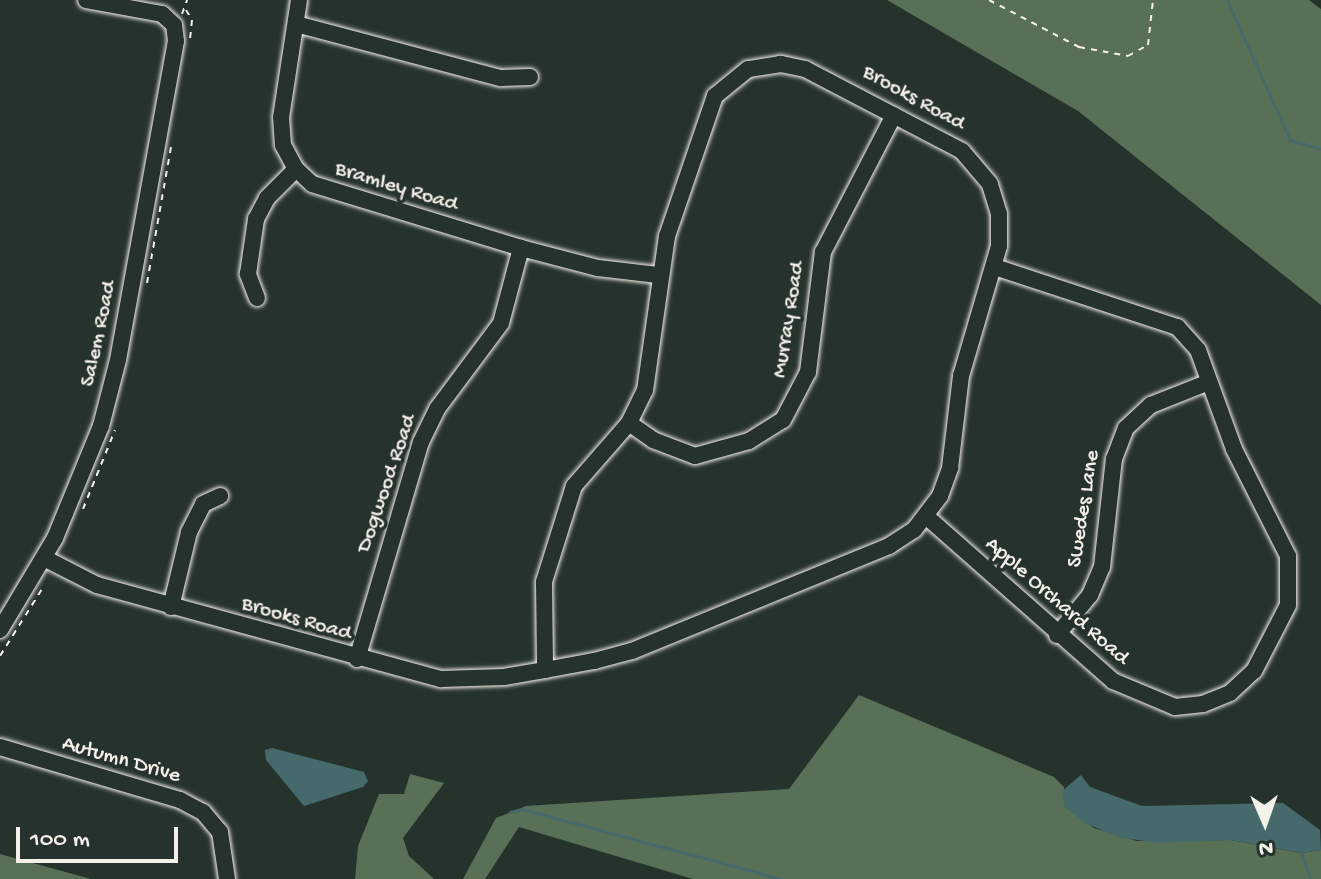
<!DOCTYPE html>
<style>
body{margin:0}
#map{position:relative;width:1321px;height:879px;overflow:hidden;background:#26332d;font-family:"Gochi Hand",sans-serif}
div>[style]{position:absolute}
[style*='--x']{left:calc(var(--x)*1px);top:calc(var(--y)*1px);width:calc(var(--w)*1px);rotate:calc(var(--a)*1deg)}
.green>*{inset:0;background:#587055}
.water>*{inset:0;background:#46696c}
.stream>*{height:3px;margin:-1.5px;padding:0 1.5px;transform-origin:1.5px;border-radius:1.5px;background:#46696c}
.path>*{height:2px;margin-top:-1px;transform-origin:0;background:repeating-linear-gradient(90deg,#f4f1e8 0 6px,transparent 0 12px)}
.roads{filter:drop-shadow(0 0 2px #f4f1e8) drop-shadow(0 0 2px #f4f1e8)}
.minor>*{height:16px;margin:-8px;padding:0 8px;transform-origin:8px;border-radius:8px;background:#26332d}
span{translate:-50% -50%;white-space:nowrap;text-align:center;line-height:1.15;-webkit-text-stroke:7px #26332d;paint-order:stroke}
.street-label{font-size:22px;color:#f4f1e8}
.north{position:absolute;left:1225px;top:783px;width:80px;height:80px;-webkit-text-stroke:6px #26332d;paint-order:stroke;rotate:178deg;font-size:22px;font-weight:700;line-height:32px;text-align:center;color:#f4f1e8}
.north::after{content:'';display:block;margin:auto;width:28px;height:36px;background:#f4f1e8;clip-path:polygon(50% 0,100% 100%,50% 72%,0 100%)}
.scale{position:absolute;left:16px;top:827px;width:162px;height:36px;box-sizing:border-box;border:4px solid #f4f1e8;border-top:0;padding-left:10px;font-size:24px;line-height:28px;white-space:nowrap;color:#f4f1e8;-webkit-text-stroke:6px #26332d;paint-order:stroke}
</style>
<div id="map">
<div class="green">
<i style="clip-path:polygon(887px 0,1309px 0,1321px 9px,1321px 305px,1078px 111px)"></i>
<i style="clip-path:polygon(859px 695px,1054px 777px,1064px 787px,1065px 807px,1094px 828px,1137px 841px,1231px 840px,1301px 853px,1321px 850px,1321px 879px,693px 879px,519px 827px,485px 879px,463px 879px,496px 818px,526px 806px,789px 789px)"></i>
<i style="clip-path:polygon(410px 774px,444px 783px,403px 838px,409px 856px,434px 879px,355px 879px,358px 846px,379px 794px,404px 794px)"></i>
<i style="clip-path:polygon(0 854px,91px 879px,0 879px)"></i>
</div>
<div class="water">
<i style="clip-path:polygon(272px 748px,364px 772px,368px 781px,363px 787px,304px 806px,266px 760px,265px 750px)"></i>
<i style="clip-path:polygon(1081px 775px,1090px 787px,1142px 806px,1283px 803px,1320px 830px,1321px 850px,1301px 853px,1231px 840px,1157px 843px,1118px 837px,1085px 823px,1065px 807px,1062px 791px)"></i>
</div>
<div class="stream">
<i style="--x:1227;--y:0;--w:154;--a:65.8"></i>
<i style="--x:1290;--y:140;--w:32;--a:16"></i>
<i style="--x:510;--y:812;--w:12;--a:-14"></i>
<i style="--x:522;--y:809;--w:269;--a:15.1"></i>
<i style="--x:1300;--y:850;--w:31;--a:69"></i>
</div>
<div class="path">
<i style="--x:989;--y:0;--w:102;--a:27.6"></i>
<i style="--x:1079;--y:47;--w:50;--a:10.4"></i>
<i style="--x:1128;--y:56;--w:23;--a:-29"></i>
<i style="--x:1148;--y:45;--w:45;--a:-83.7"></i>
<i style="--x:186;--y:10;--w:12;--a:59"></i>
<i style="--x:192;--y:20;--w:19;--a:96"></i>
<i style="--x:182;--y:14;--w:15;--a:-70"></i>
<i style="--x:147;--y:283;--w:138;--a:-80"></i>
<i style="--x:83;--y:509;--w:85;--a:-67.9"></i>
<i style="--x:0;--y:656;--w:79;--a:-57.9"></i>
</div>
<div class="roads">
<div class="minor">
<i style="--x:299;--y:0;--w:118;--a:98.7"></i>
<i style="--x:281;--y:117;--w:28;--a:86"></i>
<i style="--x:283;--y:145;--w:27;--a:62"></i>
<i style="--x:296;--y:169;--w:22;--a:43"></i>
<i style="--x:312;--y:184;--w:219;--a:17"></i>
<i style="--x:521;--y:248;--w:80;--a:14.6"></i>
<i style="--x:598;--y:268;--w:60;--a:6.7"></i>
<i style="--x:296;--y:24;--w:212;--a:14.8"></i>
<i style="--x:501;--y:78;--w:29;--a:-2"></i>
<i style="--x:257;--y:298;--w:26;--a:-111"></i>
<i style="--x:248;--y:274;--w:56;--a:-81.7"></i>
<i style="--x:256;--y:219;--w:24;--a:-62"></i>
<i style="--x:267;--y:198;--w:41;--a:-45"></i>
<i style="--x:629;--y:423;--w:29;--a:35"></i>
<i style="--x:653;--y:440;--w:45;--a:20.9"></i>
<i style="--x:695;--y:456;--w:56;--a:-15.5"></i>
<i style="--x:749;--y:441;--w:40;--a:-32"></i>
<i style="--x:783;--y:420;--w:54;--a:-62.5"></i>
<i style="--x:808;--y:372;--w:121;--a:-82.9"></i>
<i style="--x:823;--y:252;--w:154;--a:-62.6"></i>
<i style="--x:927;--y:517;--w:248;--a:41.4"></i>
<i style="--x:1113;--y:681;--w:67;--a:22.8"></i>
<i style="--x:1175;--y:707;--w:28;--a:-6"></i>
<i style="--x:1203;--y:704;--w:29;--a:-22"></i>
<i style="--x:1230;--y:693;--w:33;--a:-43"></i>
<i style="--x:1254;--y:671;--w:74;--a:-62.7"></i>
<i style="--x:1288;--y:605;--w:49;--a:-90"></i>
<i style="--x:1288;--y:556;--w:120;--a:-116.8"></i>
<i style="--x:1234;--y:449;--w:105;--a:-110"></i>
<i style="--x:1198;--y:350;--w:31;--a:-132"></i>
<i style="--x:1177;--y:327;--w:193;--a:-161.8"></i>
<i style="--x:44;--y:558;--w:59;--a:27"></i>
<i style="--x:97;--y:585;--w:357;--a:15.3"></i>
<i style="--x:441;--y:679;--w:63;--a:-1.8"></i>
<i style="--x:504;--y:677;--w:42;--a:-9.7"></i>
<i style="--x:545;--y:670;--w:50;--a:-10.4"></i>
<i style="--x:594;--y:661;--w:39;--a:-15"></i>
<i style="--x:632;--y:651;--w:278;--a:-22.2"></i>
<i style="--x:889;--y:546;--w:30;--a:-33"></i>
<i style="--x:914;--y:530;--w:43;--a:-52.6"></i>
<i style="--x:940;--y:496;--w:30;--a:-70"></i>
<i style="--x:950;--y:468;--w:93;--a:-83.2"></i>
<i style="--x:961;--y:376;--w:135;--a:-73.7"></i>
<i style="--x:999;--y:246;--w:32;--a:-90"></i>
<i style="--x:999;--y:214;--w:31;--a:-107"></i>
<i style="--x:990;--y:184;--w:43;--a:-130.3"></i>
<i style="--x:962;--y:151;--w:177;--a:-152.4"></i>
<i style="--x:805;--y:69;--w:25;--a:-168"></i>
<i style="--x:781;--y:64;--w:33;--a:171"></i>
<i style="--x:748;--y:69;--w:43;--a:140.7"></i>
<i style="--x:715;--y:96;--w:148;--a:108.9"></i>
<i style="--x:667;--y:236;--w:156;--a:98.1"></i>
<i style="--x:645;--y:390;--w:37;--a:116"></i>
<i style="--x:629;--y:423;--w:84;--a:131.1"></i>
<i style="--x:574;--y:486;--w:101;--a:107.4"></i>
<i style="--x:544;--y:582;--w:88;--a:89.3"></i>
<i style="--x:171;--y:607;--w:77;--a:-76.5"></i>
<i style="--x:189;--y:532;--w:31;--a:-63"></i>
<i style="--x:203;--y:504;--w:19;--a:-25"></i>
<i style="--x:0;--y:630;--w:107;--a:-59.1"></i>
<i style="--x:55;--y:538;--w:121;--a:-67.7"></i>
<i style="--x:101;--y:426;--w:68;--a:-75.6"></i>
<i style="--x:118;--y:360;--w:324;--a:-79.7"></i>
<i style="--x:176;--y:41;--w:16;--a:-97"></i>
<i style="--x:174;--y:25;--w:16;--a:-137"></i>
<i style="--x:162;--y:14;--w:77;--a:-169.6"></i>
<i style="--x:1057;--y:635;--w:52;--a:-50.5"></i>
<i style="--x:1090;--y:595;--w:30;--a:-67"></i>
<i style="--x:1102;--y:567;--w:109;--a:-83.7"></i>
<i style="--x:1114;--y:459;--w:33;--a:-69"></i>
<i style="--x:1126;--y:428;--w:34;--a:-43"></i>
<i style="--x:1151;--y:405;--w:62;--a:-21.6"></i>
<i style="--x:357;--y:659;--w:226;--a:-73.6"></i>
<i style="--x:421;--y:442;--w:37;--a:-64"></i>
<i style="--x:437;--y:409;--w:107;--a:-53.3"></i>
<i style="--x:501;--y:323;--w:78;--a:-75.1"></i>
<i style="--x:0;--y:747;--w:188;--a:16.4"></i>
<i style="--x:180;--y:800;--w:26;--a:28"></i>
<i style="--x:203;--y:812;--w:26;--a:50"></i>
<i style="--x:220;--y:832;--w:48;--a:81.5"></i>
</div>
</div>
<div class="street-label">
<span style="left:913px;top:99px;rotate:29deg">Brooks Road</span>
<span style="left:396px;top:188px;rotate:17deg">Bramley Road</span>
<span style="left:790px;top:320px;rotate:-81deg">Murray Road</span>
<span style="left:100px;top:334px;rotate:-78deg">Salem Road</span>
<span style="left:388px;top:484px;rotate:-71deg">Dogwood Road</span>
<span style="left:1085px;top:509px;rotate:-81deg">Swedes Lane</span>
<span style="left:1056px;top:602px;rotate:41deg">Apple Orchard Road</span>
<span style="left:296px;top:620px;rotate:16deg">Brooks Road</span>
<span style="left:121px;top:761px;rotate:16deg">Autumn Drive</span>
</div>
<div class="north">N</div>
<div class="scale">100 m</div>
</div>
